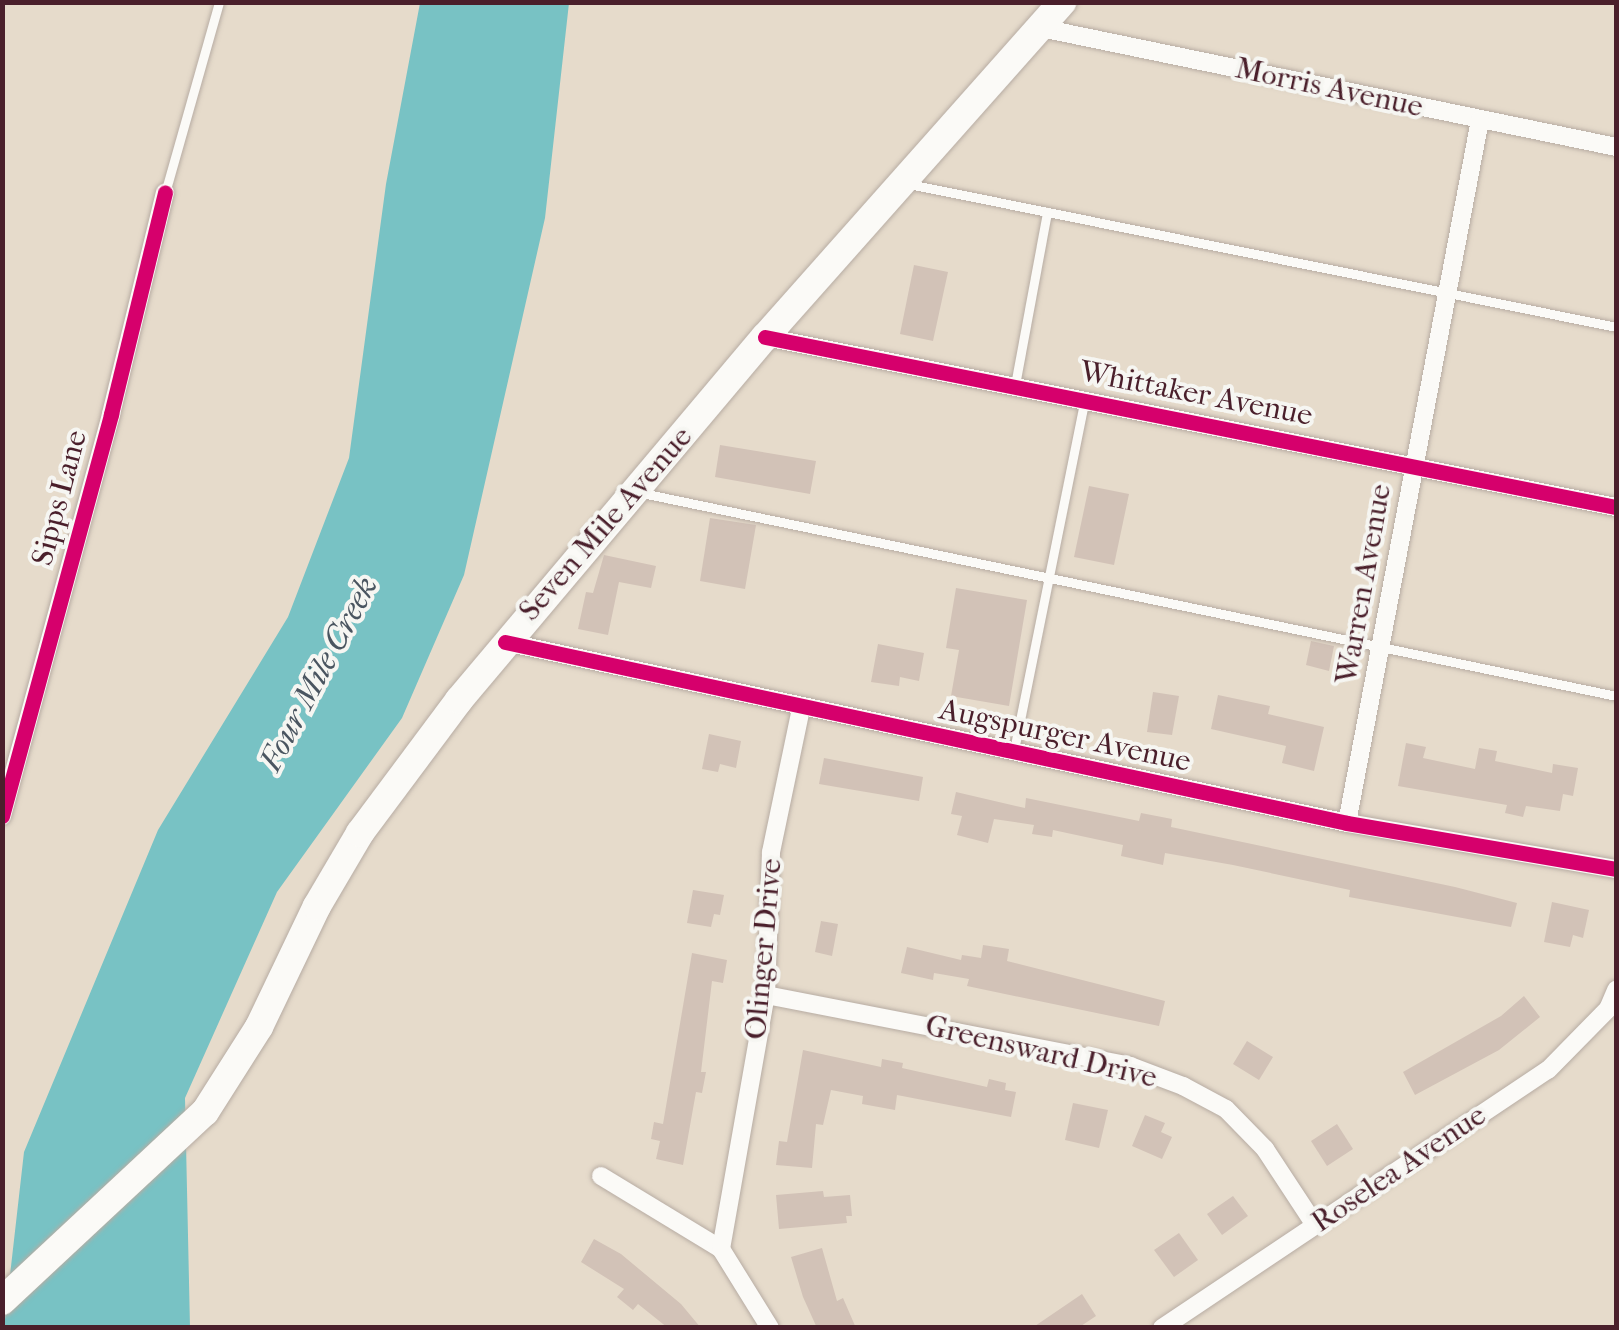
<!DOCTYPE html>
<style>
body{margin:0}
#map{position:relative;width:1619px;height:1330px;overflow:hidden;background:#e6dbcb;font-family:"IM FELL French Canon",serif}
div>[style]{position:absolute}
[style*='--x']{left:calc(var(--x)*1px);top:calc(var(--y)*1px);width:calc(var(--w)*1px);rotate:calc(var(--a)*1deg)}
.water>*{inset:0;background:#78c2c4}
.building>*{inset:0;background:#d2c2b7}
.roads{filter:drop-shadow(0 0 2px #b7aca3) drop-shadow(0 0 2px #b7aca3)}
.service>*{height:9px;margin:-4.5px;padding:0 4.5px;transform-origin:4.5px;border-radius:4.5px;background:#fbfaf7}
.minor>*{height:18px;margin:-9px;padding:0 9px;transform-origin:9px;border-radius:9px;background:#fbfaf7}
.secondary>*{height:28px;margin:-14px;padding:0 14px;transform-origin:14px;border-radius:14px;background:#fbfaf7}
.cycleway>*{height:15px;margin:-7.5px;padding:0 7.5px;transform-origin:7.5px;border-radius:7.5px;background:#d6006c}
span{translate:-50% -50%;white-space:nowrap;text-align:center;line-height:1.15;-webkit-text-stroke:8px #f6f6f2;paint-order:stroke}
.street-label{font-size:30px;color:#4a1f2b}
.water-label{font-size:32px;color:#4a5560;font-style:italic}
.frame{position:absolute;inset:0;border:5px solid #4a1f2b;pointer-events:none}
</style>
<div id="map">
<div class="water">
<i style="clip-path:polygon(420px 3px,569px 3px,545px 218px,464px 575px,402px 718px,277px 892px,185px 1098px,190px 1327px,4px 1328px,24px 1152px,158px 830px,288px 617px,349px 458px,386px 184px)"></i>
</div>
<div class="building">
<i style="clip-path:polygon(914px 265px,948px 272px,933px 341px,900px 334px)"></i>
<i style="clip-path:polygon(720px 445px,816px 461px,810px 494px,715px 477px)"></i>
<i style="clip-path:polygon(1089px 486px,1129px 494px,1114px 565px,1074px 557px)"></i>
<i style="clip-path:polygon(710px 518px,756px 525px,745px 589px,700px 581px)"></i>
<i style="clip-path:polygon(604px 555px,656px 566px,651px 588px,619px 582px,608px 635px,578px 629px,586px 592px,593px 593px)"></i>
<i style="clip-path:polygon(956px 588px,1027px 600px,1009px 706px,951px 696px,959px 650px,946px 648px)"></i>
<i style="clip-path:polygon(1311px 641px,1334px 646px,1329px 671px,1306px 665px)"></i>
<i style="clip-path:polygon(878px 644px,924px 653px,919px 681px,900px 677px,899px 686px,871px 682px)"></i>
<i style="clip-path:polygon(1153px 692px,1179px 696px,1172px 735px,1147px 732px)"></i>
<i style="clip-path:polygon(1218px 695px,1270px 706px,1268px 714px,1324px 727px,1314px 771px,1282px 763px,1286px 746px,1211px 729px)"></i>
<i style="clip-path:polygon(709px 734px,741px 741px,736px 768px,720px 764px,718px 772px,702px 769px)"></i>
<i style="clip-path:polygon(1406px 743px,1426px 747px,1423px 758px,1475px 769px,1479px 748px,1497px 751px,1495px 761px,1552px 773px,1553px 764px,1578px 768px,1573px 796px,1563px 794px,1560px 811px,1526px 806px,1523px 817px,1505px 813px,1507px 805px,1398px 786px)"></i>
<i style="clip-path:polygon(824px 758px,923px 777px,919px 801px,819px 784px)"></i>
<i style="clip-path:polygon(956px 792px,1025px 808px,1026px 798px,1139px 821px,1141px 813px,1172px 819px,1171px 827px,1455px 887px,1517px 903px,1511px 927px,1349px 897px,1350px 890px,1233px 865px,1165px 853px,1163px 865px,1121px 856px,1123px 845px,1053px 830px,1052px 837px,1032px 834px,1034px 825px,994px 819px,988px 843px,957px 835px,962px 816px,951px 814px)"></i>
<i style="clip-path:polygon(693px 890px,724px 895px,720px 915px,714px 914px,711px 927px,687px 923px)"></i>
<i style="clip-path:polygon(1552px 902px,1589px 910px,1583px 938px,1573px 935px,1570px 947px,1544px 942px)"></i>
<i style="clip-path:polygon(821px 921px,838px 924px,832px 956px,815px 952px)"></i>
<i style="clip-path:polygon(983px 945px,1009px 949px,1007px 961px,1165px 1001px,1159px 1026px,967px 986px,969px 979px,934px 973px,933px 980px,901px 973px,907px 947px,961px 960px,962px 955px,981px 958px)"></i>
<i style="clip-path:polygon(692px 953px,727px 960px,723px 983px,712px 981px,701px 1072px,706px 1072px,702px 1093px,696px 1092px,683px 1165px,656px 1159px,660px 1141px,651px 1139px,654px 1122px,663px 1124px)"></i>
<i style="clip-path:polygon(1524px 996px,1540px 1017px,1499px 1050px,1415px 1095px,1403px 1072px,1501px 1016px)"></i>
<i style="clip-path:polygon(1247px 1041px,1273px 1057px,1259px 1080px,1233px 1064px)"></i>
<i style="clip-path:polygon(803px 1050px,881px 1067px,882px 1059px,903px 1063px,902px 1068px,987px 1087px,989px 1079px,1006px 1083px,1005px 1090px,1016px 1092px,1011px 1117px,897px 1095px,895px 1110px,862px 1104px,863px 1096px,831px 1090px,823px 1125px,816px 1124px,812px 1168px,776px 1165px,779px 1141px,787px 1142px)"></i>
<i style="clip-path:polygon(1073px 1103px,1108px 1110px,1099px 1148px,1065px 1140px)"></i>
<i style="clip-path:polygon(1145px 1115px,1165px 1123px,1161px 1132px,1172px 1137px,1162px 1159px,1132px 1146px)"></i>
<i style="clip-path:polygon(1337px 1124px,1353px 1149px,1327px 1166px,1311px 1141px)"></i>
<i style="clip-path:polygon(823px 1191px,824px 1197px,850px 1195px,852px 1216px,846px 1216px,847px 1223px,779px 1229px,776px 1195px)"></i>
<i style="clip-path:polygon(1233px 1196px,1248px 1216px,1222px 1235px,1207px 1214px)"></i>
<i style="clip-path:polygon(1179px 1233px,1198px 1260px,1174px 1277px,1154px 1250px)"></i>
<i style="clip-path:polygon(594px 1239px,621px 1254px,681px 1304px,701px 1328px,668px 1328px,638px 1304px,633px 1310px,617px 1297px,624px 1289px,581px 1262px)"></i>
<i style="clip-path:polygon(822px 1248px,837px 1301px,843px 1298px,856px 1328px,817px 1328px,803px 1297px,791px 1257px)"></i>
<i style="clip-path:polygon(1082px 1294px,1096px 1316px,1078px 1328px,1032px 1328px)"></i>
</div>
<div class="roads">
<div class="service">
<i style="--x:909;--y:184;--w:721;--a:11.43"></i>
<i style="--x:165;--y:193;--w:198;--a:-74.2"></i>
<i style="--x:1015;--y:385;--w:176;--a:-79.5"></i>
<i style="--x:642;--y:493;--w:995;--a:11.77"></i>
<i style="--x:1014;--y:750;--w:358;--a:-78.6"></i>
</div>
<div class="minor">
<i style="--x:1041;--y:28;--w:587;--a:11.69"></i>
<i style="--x:765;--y:337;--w:868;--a:11.3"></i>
<i style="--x:505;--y:642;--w:861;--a:12.13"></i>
<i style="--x:1347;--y:823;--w:273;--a:9.7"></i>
<i style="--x:2;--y:816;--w:417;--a:-74.8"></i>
<i style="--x:111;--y:414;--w:228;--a:-76.3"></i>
<i style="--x:1347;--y:823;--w:715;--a:-79.29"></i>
<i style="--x:766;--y:995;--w:371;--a:11"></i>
<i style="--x:1130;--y:1066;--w:57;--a:20.7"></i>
<i style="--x:1183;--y:1086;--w:49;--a:28.1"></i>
<i style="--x:1226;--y:1109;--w:56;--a:45.7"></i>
<i style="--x:1265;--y:1149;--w:91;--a:56.7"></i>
<i style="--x:601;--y:1176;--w:140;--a:31.3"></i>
<i style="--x:721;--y:1249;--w:93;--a:58.2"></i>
<i style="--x:721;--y:1249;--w:258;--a:-80"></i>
<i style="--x:766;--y:995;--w:143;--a:-88"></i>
<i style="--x:771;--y:852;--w:147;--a:-78.2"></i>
<i style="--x:1162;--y:1328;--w:464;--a:-33.8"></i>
<i style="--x:1548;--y:1070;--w:86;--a:-45.5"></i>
<i style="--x:1608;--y:1009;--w:21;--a:-67"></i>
</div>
<div class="secondary">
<i style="--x:2;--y:1301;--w:277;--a:-43"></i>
<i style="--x:205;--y:1112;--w:101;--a:-57.6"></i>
<i style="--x:259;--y:1027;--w:134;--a:-64.4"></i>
<i style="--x:317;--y:906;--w:85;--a:-59.5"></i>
<i style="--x:360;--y:833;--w:166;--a:-53.3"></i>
<i style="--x:459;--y:700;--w:475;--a:-49.9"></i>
<i style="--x:765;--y:337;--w:448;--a:-48.4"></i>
</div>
</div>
<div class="cycleway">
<i style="--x:765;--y:337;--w:868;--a:11.3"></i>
<i style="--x:505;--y:642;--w:861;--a:12.13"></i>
<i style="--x:1347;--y:823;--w:273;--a:9.7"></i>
<i style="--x:2;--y:816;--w:417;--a:-74.8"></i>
<i style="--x:111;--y:414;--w:228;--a:-76.3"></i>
</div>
<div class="street-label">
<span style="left:1329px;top:88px;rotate:12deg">Morris Avenue</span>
<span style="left:1196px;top:394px;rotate:11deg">Whittaker Avenue</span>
<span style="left:60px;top:498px;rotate:-75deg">Sipps Lane</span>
<span style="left:606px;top:524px;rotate:-49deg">Seven Mile Avenue</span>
<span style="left:1364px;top:584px;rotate:-80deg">Warren Avenue</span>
<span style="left:1065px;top:736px;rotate:12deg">Augspurger Avenue</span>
<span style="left:764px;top:949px;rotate:-85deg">Olinger Drive</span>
<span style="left:1041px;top:1052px;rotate:13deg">Greensward Drive</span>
<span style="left:1399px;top:1169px;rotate:-34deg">Roselea Avenue</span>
</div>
<div class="water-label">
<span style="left:319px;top:674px;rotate:-62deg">Four Mile Creek</span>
</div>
<div class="frame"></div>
</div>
